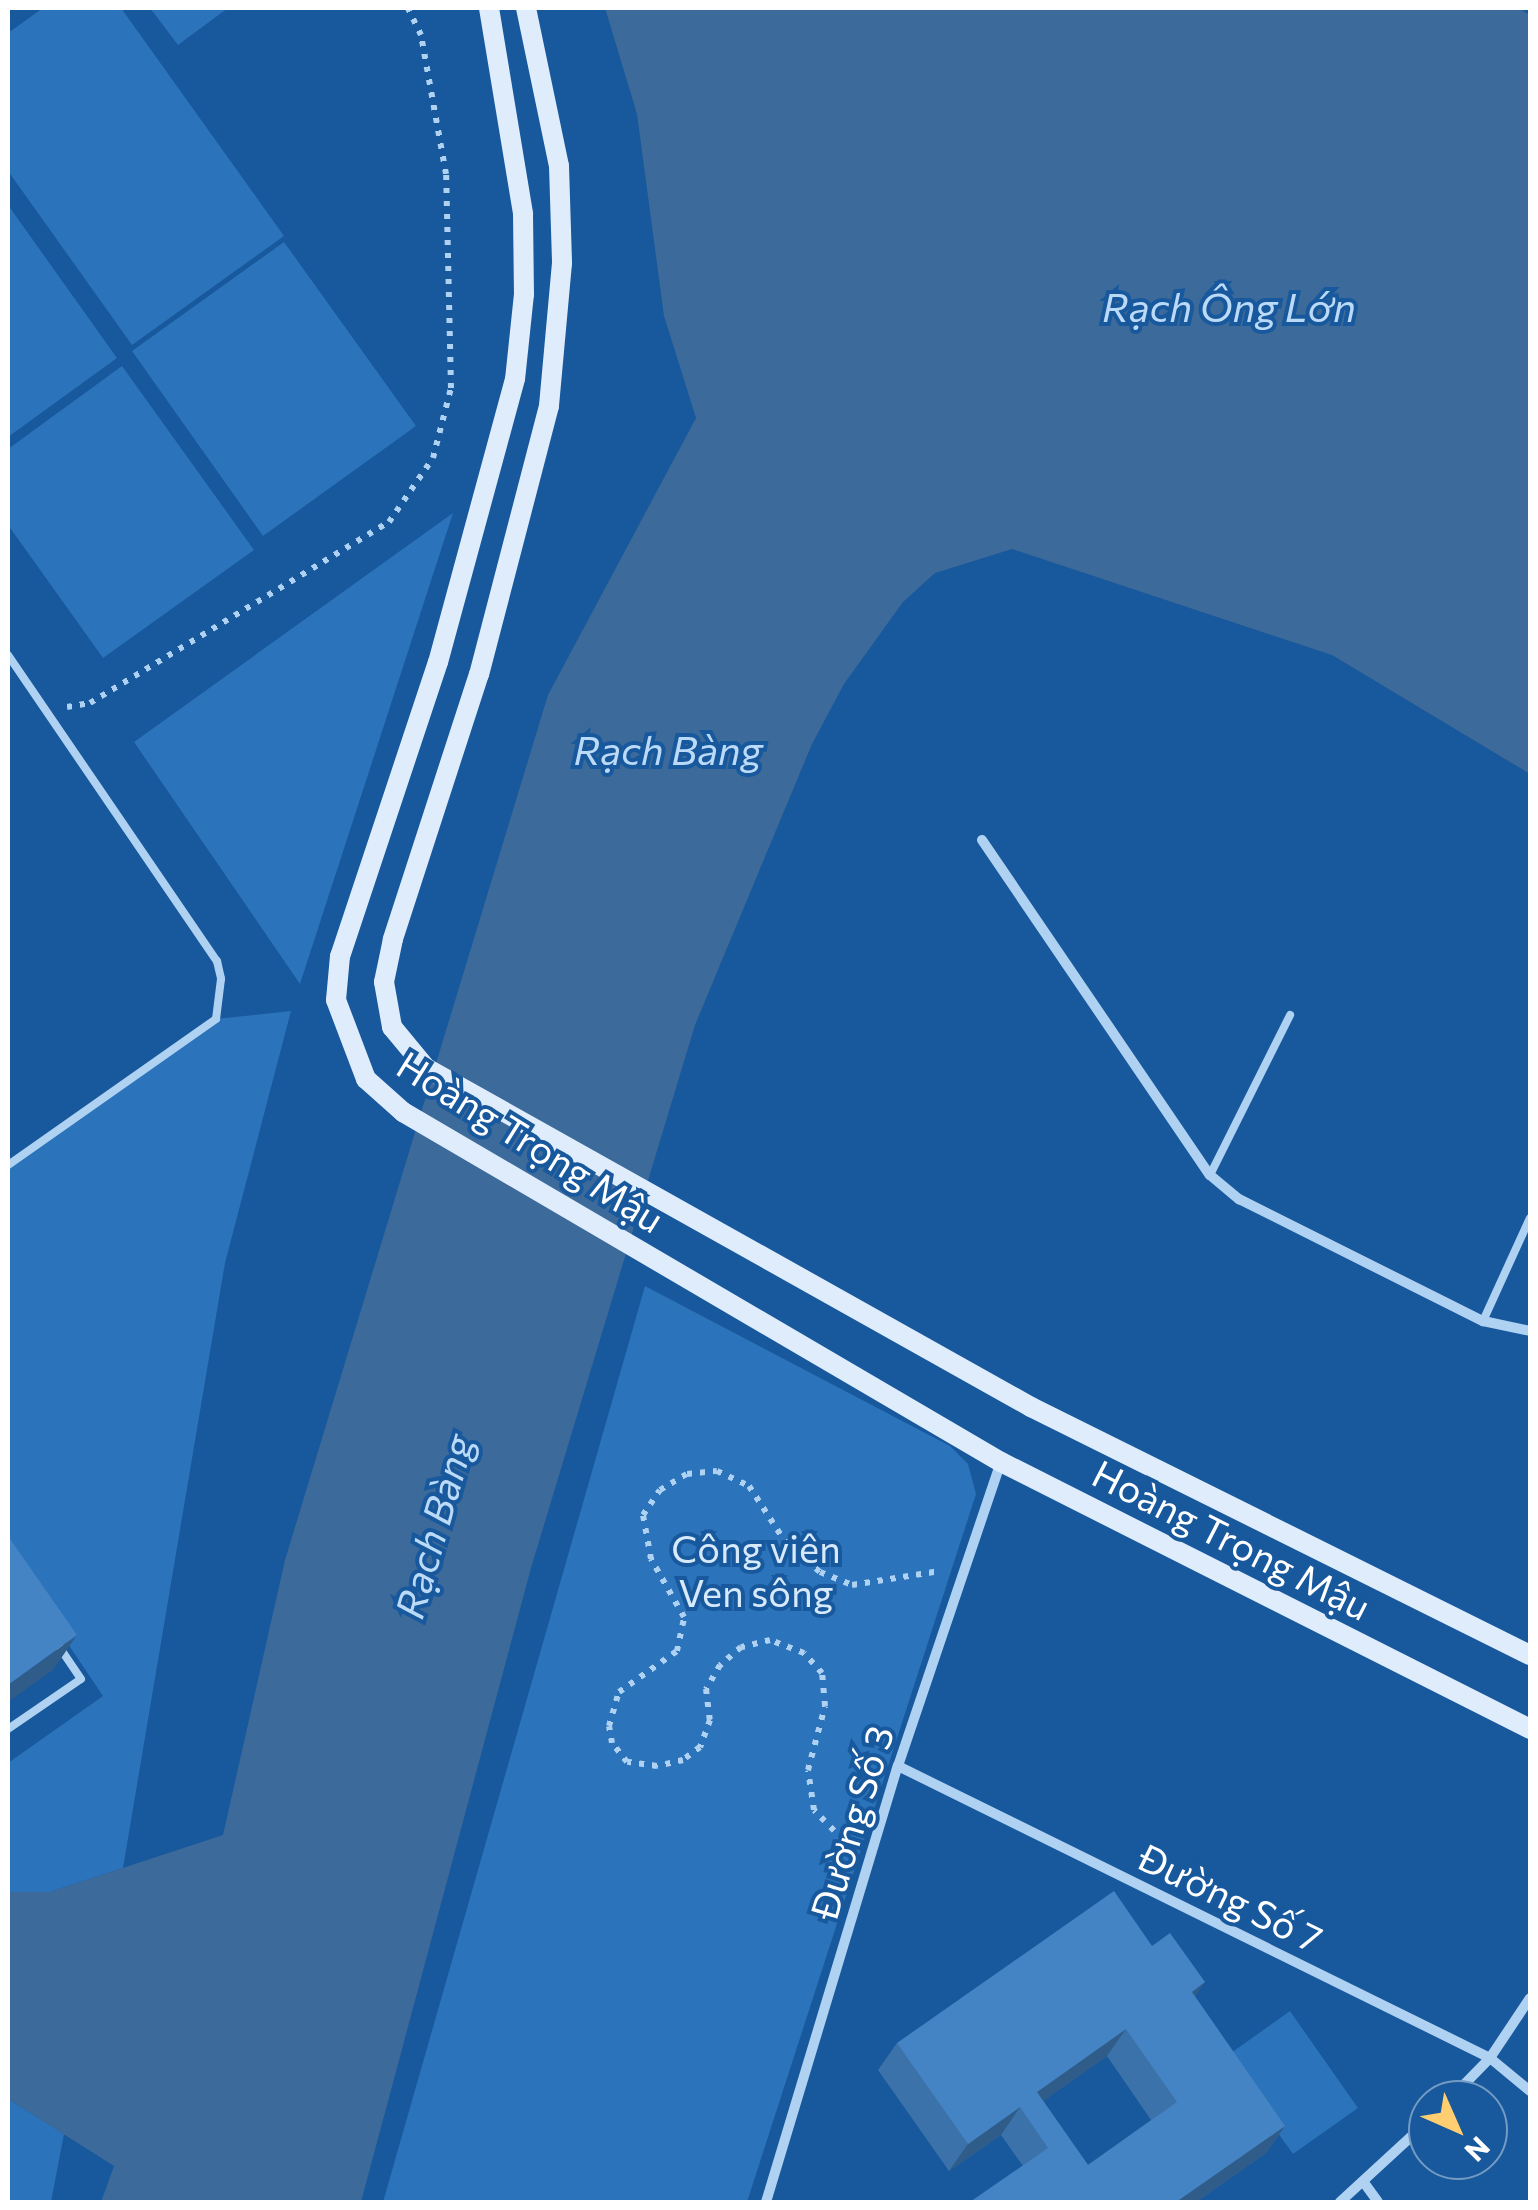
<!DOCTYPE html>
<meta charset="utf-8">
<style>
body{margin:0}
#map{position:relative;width:1538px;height:2210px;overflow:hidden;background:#18589c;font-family:Commissioner,sans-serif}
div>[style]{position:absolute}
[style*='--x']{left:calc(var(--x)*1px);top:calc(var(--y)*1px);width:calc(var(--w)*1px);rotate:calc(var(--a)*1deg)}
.green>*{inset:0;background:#2b73ba}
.water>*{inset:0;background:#3c6a9a}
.path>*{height:6px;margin-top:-3px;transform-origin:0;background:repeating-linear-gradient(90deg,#afd1f2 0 5px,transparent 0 13px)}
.lane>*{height:8px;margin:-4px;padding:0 4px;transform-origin:4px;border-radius:4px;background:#afd1f2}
.street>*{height:10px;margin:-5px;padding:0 5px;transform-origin:5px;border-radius:5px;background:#afd1f2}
.secondary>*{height:20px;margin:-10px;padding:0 10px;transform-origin:10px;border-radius:10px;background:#deecfc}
.wall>*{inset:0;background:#3b72a9}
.shaded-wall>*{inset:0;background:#305c89}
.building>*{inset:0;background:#4584c4}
span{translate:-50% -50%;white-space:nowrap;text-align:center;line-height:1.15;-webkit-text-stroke:8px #18589c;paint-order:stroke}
.street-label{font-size:38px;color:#fff}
.park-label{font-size:38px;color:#d7eafc}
.water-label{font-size:40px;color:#bbdaf8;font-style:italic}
.frame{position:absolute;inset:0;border:10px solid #fff;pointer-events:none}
.north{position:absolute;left:1408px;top:2080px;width:100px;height:100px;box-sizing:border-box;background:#18589c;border:2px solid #749bc4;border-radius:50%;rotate:135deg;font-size:28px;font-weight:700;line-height:40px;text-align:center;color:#fff}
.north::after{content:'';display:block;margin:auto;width:35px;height:45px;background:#ffce70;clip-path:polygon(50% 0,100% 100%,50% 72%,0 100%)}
</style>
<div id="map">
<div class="green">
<i style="clip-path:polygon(43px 8px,121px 8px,284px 236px,132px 345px,8px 171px,8px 33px)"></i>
<i style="clip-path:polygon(150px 8px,228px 8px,178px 45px)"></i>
<i style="clip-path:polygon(8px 205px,117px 358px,8px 437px)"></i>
<i style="clip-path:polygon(284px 242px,416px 426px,263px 536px,132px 351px)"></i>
<i style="clip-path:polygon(122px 366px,254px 550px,103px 658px,8px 525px,8px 449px)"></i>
<i style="clip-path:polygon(453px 513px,300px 984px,134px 742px)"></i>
<i style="clip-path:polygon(291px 1011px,225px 1263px,123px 1868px,50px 1892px,8px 1892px,8px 1763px,103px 1696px,8px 1555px,8px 1165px,216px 1019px)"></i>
<i style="clip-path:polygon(645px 1286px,950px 1446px,968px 1464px,976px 1494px,747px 2202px,383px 2202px)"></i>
<i style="clip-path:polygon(1290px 2011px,1358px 2108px,1293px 2154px,1224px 2058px)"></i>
<i style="clip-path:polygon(8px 2099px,64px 2134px,51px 2202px,8px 2202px)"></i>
</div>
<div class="water">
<i style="clip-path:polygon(605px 8px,1518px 8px,1530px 15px,1530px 774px,1332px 655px,1012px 549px,935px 573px,903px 602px,844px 684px,812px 744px,695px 1025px,531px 1568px,361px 2202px,101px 2202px,114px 2166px,8px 2099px,8px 1892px,50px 1892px,223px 1835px,285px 1560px,548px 695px,696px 418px,664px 316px,637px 114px)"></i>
</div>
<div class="path">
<i style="--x:67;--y:707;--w:23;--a:-10"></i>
<i style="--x:90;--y:703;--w:350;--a:-31.2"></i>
<i style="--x:389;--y:522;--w:78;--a:-55.5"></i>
<i style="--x:433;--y:458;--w:72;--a:-75.6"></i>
<i style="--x:451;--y:388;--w:214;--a:-91.3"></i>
<i style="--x:446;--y:174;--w:141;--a:-100.2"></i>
<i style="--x:421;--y:35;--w:30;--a:-116"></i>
<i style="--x:852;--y:1849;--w:54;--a:-134.3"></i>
<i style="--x:814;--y:1810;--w:40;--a:-98.5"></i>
<i style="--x:808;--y:1770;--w:66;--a:-75.1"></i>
<i style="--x:825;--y:1706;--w:33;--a:-95"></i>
<i style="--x:822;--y:1673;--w:27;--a:-132"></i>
<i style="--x:804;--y:1653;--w:36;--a:-159"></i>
<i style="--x:770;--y:1640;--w:30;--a:166"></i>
<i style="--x:741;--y:1647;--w:28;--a:139"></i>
<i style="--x:720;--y:1665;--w:28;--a:120"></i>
<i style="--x:706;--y:1689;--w:31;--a:83"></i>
<i style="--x:710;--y:1720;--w:29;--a:110"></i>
<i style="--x:700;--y:1747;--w:21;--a:143"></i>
<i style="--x:683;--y:1760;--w:27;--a:167"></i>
<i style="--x:657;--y:1766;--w:30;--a:-172"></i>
<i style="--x:627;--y:1762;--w:24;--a:-128"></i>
<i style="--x:612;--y:1743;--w:17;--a:-100"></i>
<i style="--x:609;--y:1726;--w:35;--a:-74"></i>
<i style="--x:619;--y:1692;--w:71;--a:-35.3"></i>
<i style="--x:677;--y:1651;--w:35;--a:-78"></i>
<i style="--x:684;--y:1617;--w:67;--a:-119.6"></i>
<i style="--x:651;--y:1559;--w:45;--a:-100.3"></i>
<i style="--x:643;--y:1515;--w:30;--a:-56"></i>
<i style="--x:660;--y:1490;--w:31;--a:-31"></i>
<i style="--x:687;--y:1474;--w:30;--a:-6"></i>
<i style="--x:717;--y:1471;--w:35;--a:25"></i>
<i style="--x:749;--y:1486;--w:68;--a:57"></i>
<i style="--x:786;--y:1543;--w:45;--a:40.5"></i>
<i style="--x:820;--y:1572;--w:35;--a:22"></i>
<i style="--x:852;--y:1585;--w:89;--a:-9"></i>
</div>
<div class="lane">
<i style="--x:8;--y:655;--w:371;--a:55.7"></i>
<i style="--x:217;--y:961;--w:18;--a:77"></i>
<i style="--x:221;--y:979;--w:40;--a:97.1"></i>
<i style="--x:216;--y:1019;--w:254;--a:144.9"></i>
<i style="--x:1210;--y:1175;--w:179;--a:-63.4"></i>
<i style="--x:1483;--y:1321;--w:113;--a:-65.5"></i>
<i style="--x:8;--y:1729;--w:88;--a:-34.4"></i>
<i style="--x:81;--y:1679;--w:41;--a:-124.1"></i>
</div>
<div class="street">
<i style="--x:982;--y:840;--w:405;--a:55.8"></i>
<i style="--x:1210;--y:1175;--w:38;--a:40"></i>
<i style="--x:1239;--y:1199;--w:273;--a:26.6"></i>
<i style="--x:1483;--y:1321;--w:48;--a:12"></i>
<i style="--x:898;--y:1766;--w:660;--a:26.25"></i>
<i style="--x:1490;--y:2058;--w:52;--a:39.5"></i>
<i style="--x:1449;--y:2100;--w:59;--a:-45.7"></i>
<i style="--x:1490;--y:2058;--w:72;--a:-56.3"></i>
<i style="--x:1365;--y:2184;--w:22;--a:54"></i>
<i style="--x:766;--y:2202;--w:456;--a:-73.2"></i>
<i style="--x:898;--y:1766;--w:321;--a:-71.3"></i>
<i style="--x:1340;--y:2202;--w:120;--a:-42.6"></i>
</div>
<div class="secondary">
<i style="--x:489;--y:8;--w:209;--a:80.6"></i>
<i style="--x:523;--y:214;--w:80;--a:89.3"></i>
<i style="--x:524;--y:294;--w:85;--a:96"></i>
<i style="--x:515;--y:379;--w:293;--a:105.2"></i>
<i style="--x:438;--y:662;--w:310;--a:108.4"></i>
<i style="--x:340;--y:956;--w:44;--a:95.2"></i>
<i style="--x:336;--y:1000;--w:85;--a:69.2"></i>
<i style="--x:366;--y:1079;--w:50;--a:41.7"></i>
<i style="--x:403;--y:1112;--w:693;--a:30.34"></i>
<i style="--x:1001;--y:1462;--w:593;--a:26.78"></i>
<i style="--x:526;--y:8;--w:161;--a:78.2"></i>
<i style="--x:559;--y:166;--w:97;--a:88.2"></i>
<i style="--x:562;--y:263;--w:144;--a:95.2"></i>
<i style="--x:549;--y:406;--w:277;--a:104.6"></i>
<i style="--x:479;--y:674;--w:279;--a:108"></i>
<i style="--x:393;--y:939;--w:44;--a:101.8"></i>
<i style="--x:384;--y:982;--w:46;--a:79.9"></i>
<i style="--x:392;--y:1027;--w:53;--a:50.3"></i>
<i style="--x:426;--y:1068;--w:694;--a:29.26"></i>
<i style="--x:1031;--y:1407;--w:557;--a:26.43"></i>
</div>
<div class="wall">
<i style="clip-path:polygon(evenodd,1152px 1946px,1195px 1997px,1285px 2126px,1266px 2153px,1196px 2202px,970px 2202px,1023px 2166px,1001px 2135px,949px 2171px,878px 2070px,897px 2043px,1152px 1946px,1107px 2056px,1151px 2120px,1088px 2165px,1043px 2101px,1107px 2056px)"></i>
</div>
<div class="shaded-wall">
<i style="clip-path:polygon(77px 1635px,53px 1670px,8px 1702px,8px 1685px)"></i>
<i style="clip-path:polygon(1205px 1982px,1186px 2010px,1192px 1992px)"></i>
<i style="clip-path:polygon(1126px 2029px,1107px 2056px,1025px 2114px,1037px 2092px)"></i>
<i style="clip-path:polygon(1020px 2107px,1001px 2135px,949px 2171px,968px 2144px)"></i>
<i style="clip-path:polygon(1285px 2126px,1266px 2153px,1196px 2202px,1176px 2202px)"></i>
</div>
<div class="building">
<i style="clip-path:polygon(8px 1536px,77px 1635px,8px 1685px)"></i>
<i style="clip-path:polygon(evenodd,1114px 1891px,1152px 1946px,1170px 1933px,1205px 1982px,1192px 1992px,1285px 2126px,1176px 2202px,970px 2202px,1048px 2148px,1020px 2107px,968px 2144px,897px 2043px,1114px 1891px,1126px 2029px,1177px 2102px,1088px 2165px,1037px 2092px,1126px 2029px)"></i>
</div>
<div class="street-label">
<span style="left:531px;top:1141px;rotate:32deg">Hoàng Trọng Mậu</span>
<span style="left:1232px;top:1539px;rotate:27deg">Hoàng Trọng Mậu</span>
<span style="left:851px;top:1822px;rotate:-73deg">Đường Số 3</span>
<span style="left:1231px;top:1897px;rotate:26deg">Đường Số 7</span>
</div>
<div class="park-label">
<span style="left:756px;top:1570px">Công viên<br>Ven sông</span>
</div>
<div class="water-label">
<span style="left:1229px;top:306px">Rạch Ông Lớn</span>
<span style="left:668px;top:749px">Rạch Bàng</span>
<span style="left:433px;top:1526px;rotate:-74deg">Rạch Bàng</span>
</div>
<div class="frame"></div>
<div class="north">N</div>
</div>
